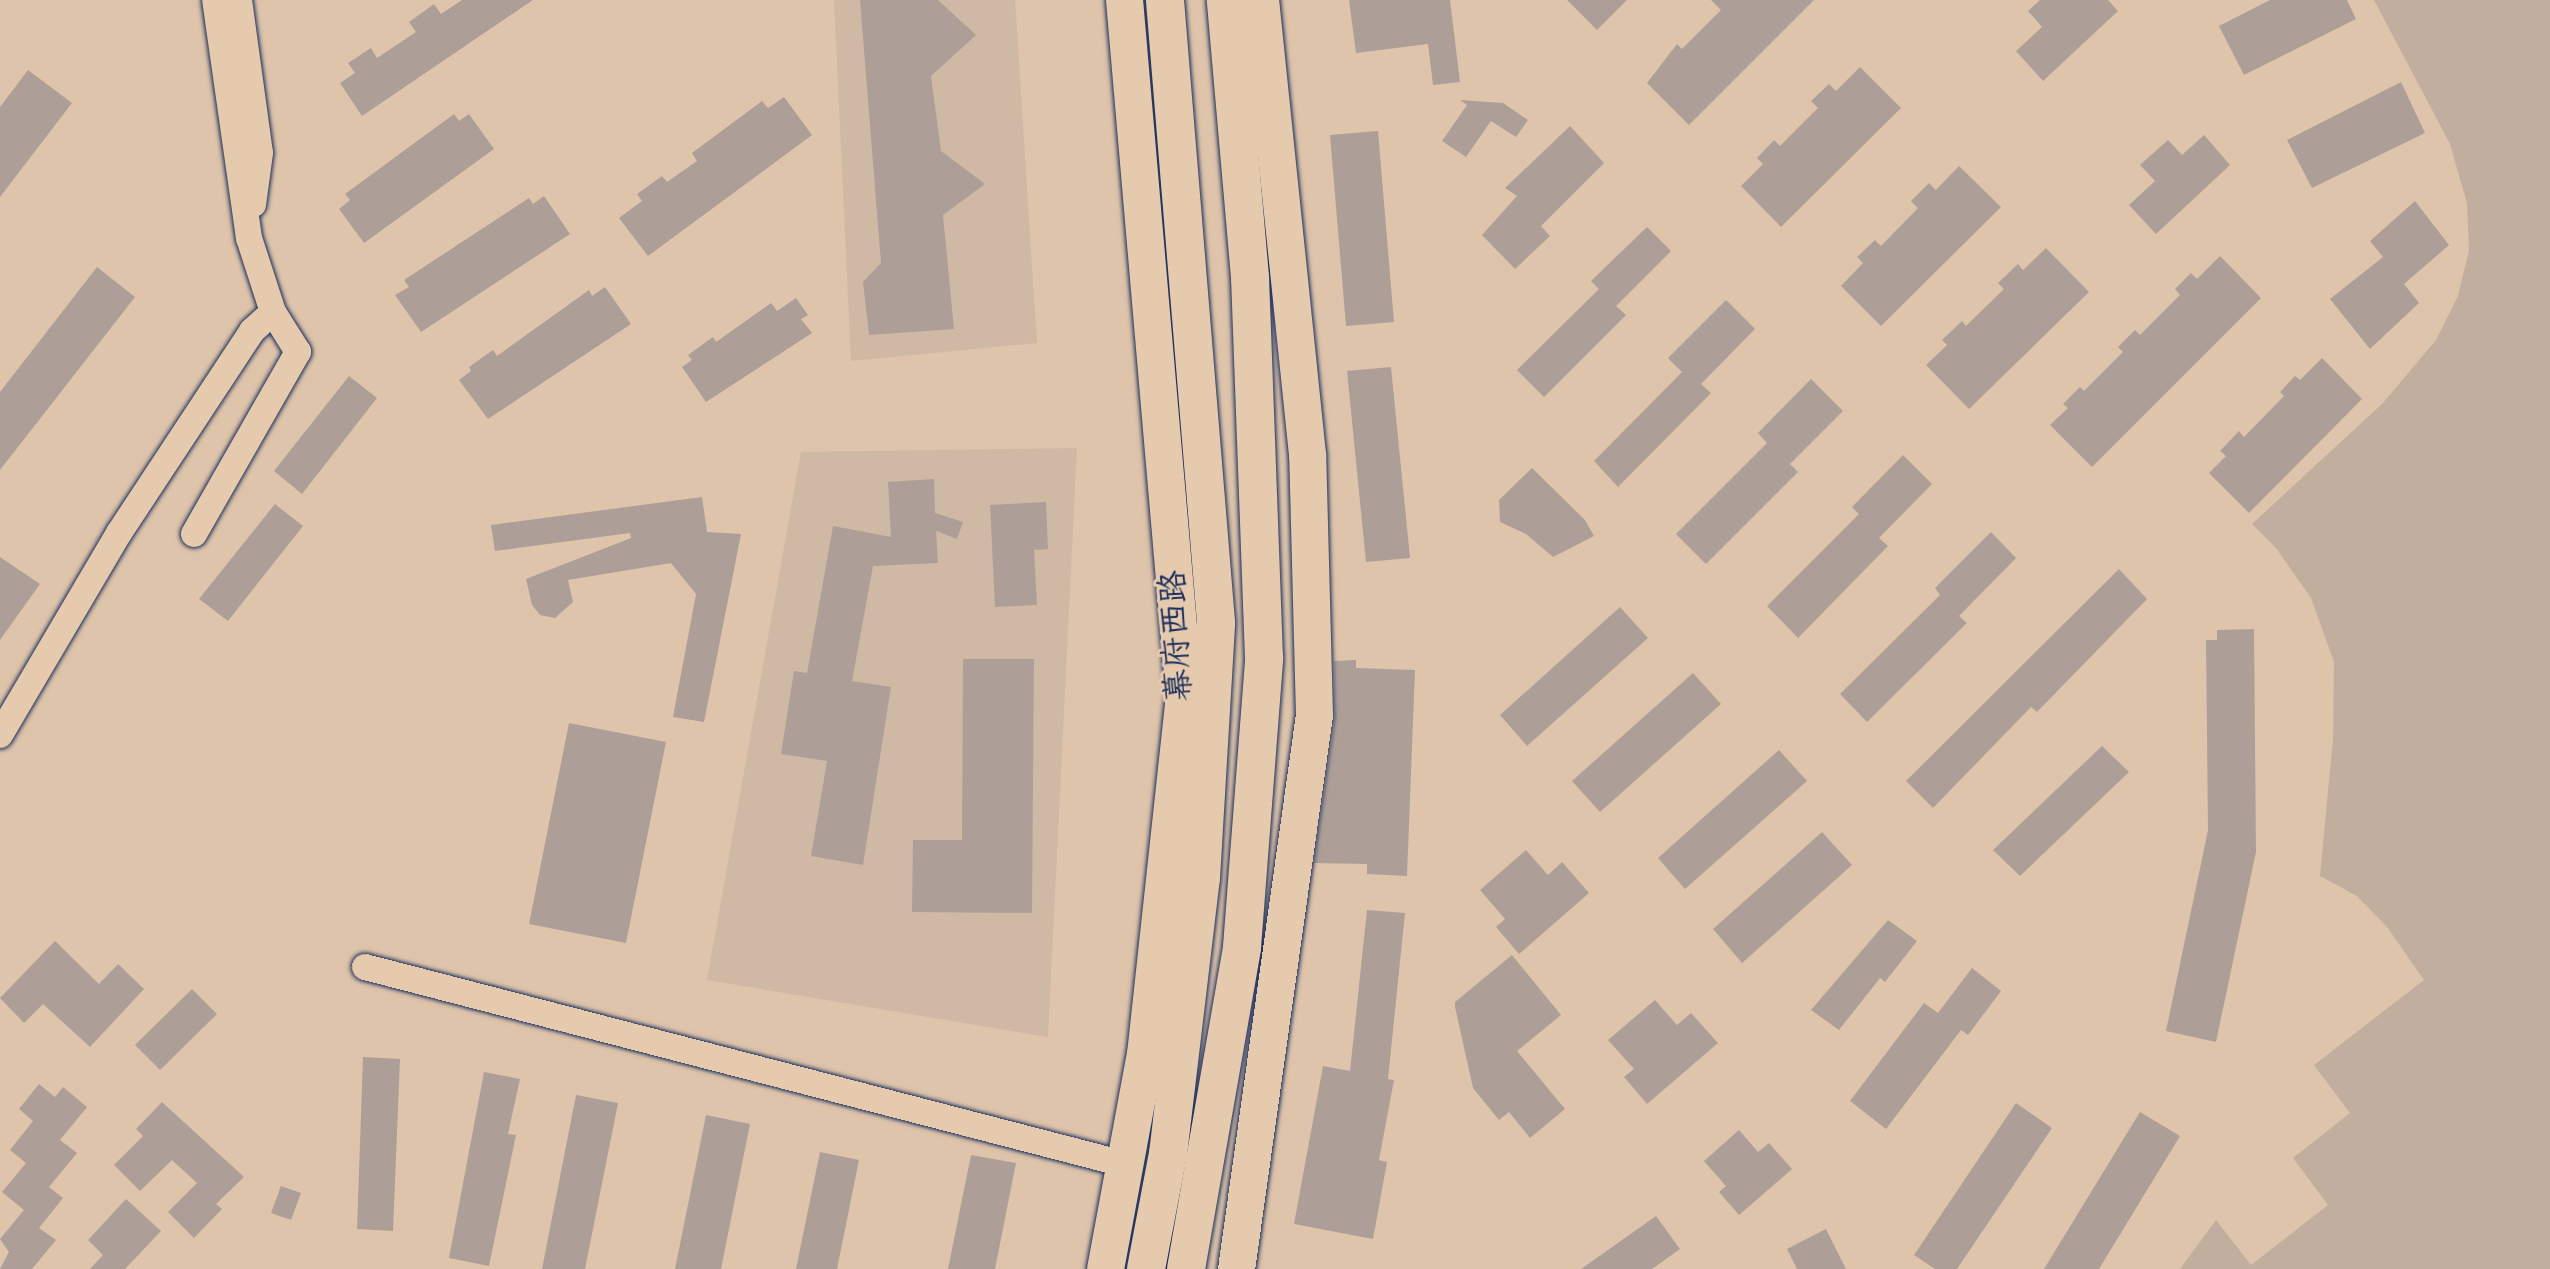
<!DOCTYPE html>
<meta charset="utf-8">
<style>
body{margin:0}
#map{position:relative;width:2550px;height:1269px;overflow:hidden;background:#dec4aa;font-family:Caveat,"LXGW WenKai TC",sans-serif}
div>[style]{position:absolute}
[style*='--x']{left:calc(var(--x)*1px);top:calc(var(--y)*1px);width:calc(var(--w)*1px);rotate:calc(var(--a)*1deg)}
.built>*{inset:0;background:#cfb9a4}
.green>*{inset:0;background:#c2ae9e}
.building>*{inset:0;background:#ad9f97}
.roads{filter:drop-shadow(0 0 2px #1b2f5e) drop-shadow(0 0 2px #1b2f5e)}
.street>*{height:26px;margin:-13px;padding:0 13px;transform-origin:13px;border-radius:13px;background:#e6caad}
.secondary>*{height:37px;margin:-18.5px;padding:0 18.5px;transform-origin:18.5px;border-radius:18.5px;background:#e6caad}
.highway>*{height:38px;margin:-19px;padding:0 19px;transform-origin:19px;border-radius:19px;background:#e6caad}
span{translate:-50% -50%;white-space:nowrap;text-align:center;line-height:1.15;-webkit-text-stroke:6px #e6caad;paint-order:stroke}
.street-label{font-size:33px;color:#1b2f5e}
</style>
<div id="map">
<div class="built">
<i style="clip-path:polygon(834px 0,1015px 0,1037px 343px,851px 361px)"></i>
<i style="clip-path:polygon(1077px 448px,1048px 1037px,707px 980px,801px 452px)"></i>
</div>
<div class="green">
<i style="clip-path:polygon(2374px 0,2550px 0,2550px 1269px,2180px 1269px,2216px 1220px,2251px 1265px,2328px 1205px,2293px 1158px,2350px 1113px,2314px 1065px,2424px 980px,2387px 927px,2357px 896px,2320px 876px,2333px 739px,2334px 662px,2311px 598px,2276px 548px,2252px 524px,2383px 403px,2436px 340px,2458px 296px,2469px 250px,2467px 203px,2450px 144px)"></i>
</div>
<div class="building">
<i style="clip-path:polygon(462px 0,533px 0,362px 116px,340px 83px,355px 73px,348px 63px,371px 48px,377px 58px,416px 32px,409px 22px,434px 4px,441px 14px)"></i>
<i style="clip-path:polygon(860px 0,938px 0,976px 35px,931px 76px,941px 151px,985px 184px,943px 215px,954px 329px,869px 335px,863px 282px,881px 263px)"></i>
<i style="clip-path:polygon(1349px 0,1450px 0,1460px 82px,1433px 85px,1428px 44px,1356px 53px)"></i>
<i style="clip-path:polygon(1567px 0,1627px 0,1597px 30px)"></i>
<i style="clip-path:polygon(1711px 0,1814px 0,1689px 125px,1647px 83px,1677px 44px,1682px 49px,1721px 10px)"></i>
<i style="clip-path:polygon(2040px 0,2108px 0,2118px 11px,2043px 81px,2016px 51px,2042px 27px,2028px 11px)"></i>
<i style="clip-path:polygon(2270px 0,2347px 0,2356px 19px,2244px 75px,2219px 26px)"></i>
<i style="clip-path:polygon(1860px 67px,1901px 108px,1781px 227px,1741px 186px,1763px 164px,1757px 158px,1774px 140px,1780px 146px,1818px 108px,1811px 101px,1829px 84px,1836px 91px)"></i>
<i style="clip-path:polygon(28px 70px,72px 103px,0 197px,0 107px)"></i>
<i style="clip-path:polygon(2401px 82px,2425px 133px,2312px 188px,2287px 140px)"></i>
<i style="clip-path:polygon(784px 97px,812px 135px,648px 256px,619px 218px,642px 201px,637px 194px,662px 176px,667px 182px,697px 161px,692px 153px,762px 101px,768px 108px)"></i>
<i style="clip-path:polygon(1460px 100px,1503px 103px,1528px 120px,1516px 137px,1491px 121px,1466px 157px,1442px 141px,1467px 105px)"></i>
<i style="clip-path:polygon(454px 114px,459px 121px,469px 114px,494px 149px,364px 243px,339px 209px,350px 200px,345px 194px)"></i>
<i style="clip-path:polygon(1570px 126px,1604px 163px,1541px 226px,1550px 236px,1515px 269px,1482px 235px,1517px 196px,1505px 188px)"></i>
<i style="clip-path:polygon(1378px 131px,1394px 322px,1346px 326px,1330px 135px)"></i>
<i style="clip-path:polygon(2204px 135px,2230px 165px,2156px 234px,2129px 205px,2155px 181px,2140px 165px,2168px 140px,2182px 155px)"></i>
<i style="clip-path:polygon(1959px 166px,2001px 207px,1881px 326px,1841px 286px,1863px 263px,1857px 257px,1875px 240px,1881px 246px,1918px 208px,1911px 201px,1929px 183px,1936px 190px)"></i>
<i style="clip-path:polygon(544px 196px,570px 234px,421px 332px,395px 295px,409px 287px,404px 280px,529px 198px,533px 204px)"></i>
<i style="clip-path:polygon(2415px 201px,2449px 245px,2404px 284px,2419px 303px,2370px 349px,2330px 299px,2383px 257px,2370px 241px)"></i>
<i style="clip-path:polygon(1647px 227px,1671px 251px,1616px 306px,1626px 315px,1544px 397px,1517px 370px,1599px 289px,1591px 281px)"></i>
<i style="clip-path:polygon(2046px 248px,2089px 292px,1969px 409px,1926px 365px,1947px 345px,1942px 340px,1962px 321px,1966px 326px,2004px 289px,1998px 283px,2018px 264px,2023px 270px)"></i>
<i style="clip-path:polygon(2220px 256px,2261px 298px,2092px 467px,2050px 425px,2068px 408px,2063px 404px,2080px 387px,2084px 391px,2123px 352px,2118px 347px,2135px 330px,2140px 335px,2180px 295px,2175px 289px,2191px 273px,2197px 279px)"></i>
<i style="clip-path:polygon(97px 267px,135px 297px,0 470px,0 392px)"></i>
<i style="clip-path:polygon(605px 287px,631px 324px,488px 419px,459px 380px,471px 371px,469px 367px,493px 350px,497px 356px,589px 290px,592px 296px)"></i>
<i style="clip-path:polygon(796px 298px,808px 315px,801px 319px,812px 333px,706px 402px,682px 367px,692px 360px,688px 355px,713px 337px,716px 342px,771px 303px,777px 311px)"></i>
<i style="clip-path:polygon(1726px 300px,1755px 329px,1701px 384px,1711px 393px,1618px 487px,1594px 461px,1682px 372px,1668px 358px)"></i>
<i style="clip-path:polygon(2322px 358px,2362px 399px,2249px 513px,2209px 473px,2226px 456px,2220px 451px,2239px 431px,2244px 437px,2284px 396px,2280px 392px,2295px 376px,2300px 380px)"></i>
<i style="clip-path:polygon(1391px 367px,1410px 558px,1366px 562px,1347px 371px)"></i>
<i style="clip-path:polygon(349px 376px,377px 398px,302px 494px,274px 471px)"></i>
<i style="clip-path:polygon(1811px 379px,1843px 411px,1790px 464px,1798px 472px,1706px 564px,1676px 534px,1767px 443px,1758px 433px)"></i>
<i style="clip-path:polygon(1903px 455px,1932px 484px,1879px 538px,1888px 546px,1798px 638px,1767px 606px,1859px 514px,1852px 507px)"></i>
<i style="clip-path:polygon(1532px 468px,1585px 520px,1594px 536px,1553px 557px,1526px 534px,1500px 522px,1499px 500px)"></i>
<i style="clip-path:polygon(934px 479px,935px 513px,963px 522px,957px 539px,936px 531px,938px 563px,873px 566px,852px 681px,891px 687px,863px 865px,811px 856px,827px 761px,781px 754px,794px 671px,807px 673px,833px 526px,891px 537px,888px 482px)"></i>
<i style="clip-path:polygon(702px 497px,707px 532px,741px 534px,704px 722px,673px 717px,696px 594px,671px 563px,568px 580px,573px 602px,555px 618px,540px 615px,532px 605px,526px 579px,631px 538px,630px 533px,495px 551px,491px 525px)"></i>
<i style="clip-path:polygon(1046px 502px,1048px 549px,1034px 550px,1037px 605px,995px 607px,990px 505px)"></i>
<i style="clip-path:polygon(275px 504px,303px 526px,228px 621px,199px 599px)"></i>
<i style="clip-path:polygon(1991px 532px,2016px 558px,1959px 616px,1967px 623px,1867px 722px,1840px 694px,1940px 595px,1935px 588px)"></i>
<i style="clip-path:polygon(0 557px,40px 584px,0 640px)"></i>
<i style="clip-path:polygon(2119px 569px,2147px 599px,2037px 712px,2031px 707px,1933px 808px,1906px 781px)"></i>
<i style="clip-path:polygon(1620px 607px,1648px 638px,1527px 746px,1500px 715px)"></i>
<i style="clip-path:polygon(2254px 629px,2256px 852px,2216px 1042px,2166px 1031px,2208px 830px,2206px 640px,2217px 640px,2217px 630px)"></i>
<i style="clip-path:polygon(963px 659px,1034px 659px,1032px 913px,912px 912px,913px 840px,962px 840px)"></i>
<i style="clip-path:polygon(1356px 660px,1356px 668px,1415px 670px,1407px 876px,1367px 874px,1367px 864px,1314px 863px,1335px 718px,1334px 661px)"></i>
<i style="clip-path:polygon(1693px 673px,1721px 704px,1600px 812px,1572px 781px)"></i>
<i style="clip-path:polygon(569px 723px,666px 742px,626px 943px,529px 924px)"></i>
<i style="clip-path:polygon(2102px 746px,2129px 772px,2020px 876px,1993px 850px)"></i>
<i style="clip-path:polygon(1779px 750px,1807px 781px,1685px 889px,1658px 858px)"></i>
<i style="clip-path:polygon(1822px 832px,1852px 865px,1742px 963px,1713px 929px)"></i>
<i style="clip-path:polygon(1526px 850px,1548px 875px,1562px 862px,1589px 893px,1519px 954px,1496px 927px,1505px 919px,1480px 890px)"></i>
<i style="clip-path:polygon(1367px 910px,1405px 913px,1388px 1079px,1394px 1080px,1379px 1160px,1387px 1162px,1373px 1239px,1294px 1224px,1323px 1066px,1350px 1071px)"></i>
<i style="clip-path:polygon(1888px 920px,1917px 941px,1885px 982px,1880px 978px,1839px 1030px,1811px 1010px)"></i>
<i style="clip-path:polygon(55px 941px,99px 984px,118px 964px,144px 989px,90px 1047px,43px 1004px,24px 1023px,0 998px)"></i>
<i style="clip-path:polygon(1512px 955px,1561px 1015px,1517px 1051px,1565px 1109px,1530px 1138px,1509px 1112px,1499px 1120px,1473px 1088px,1455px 1007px,1455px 1002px)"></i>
<i style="clip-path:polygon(1972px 968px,2001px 991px,1968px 1035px,1961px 1030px,1886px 1129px,1850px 1101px,1924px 1003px,1938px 1013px)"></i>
<i style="clip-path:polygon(192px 989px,217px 1014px,160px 1070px,135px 1045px)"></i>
<i style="clip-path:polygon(1655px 1000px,1677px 1025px,1691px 1013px,1718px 1043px,1647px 1104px,1624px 1077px,1634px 1069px,1608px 1040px)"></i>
<i style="clip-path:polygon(363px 1057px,400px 1059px,393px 1231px,357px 1229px)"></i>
<i style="clip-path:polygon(484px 1072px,520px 1079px,508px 1134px,516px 1135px,489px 1266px,449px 1258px)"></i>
<i style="clip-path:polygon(39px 1084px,55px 1097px,63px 1087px,87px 1107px,60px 1140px,77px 1153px,49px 1187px,63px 1198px,39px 1228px,56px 1240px,32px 1269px,0 1269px,9px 1252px,0 1239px,24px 1210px,2px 1192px,26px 1163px,10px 1150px,33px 1121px,19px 1109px)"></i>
<i style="clip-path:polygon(576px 1095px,618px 1103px,585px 1269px,542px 1269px)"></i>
<i style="clip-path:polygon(162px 1102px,244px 1177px,216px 1204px,222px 1209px,194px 1238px,168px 1212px,197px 1183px,172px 1160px,140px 1191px,114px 1165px,143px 1136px,136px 1129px)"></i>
<i style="clip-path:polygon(2016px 1103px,2052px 1128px,1957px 1269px,1935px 1269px,1914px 1255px)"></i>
<i style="clip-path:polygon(2140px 1112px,2180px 1136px,2099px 1269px,2044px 1269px)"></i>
<i style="clip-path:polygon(706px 1115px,750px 1124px,721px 1269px,675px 1269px)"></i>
<i style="clip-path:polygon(1739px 1130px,1758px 1152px,1769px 1143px,1792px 1169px,1739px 1215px,1719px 1192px,1726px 1186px,1704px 1161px)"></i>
<i style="clip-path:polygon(820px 1152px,859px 1160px,837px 1269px,796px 1269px)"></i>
<i style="clip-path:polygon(971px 1155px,1016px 1163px,995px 1269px,948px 1269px)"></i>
<i style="clip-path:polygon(281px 1186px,301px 1193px,291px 1220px,271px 1213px)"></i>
<i style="clip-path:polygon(126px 1199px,161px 1231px,125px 1269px,90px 1269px,103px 1255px,88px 1240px)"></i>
<i style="clip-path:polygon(1656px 1216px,1680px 1249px,1652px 1269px,1581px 1269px)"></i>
<i style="clip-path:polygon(1826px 1229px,1846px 1269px,1797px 1269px,1787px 1249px)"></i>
</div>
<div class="roads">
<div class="street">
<i style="--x:239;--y:0;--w:154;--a:82.2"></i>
<i style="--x:260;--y:153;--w:52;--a:97.7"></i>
<i style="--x:194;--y:534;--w:210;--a:-60.3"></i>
<i style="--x:298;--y:352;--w:47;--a:-122"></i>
<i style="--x:273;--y:312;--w:78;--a:-108"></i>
<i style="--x:249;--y:238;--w:240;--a:-98.1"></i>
<i style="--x:0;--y:735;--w:234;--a:-59.5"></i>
<i style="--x:119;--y:533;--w:242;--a:-56.6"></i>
<i style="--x:252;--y:331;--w:28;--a:-42"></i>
<i style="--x:365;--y:967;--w:784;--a:14.55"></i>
</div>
<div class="secondary">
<i style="--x:1105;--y:1269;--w:219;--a:-79.5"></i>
<i style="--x:1145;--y:1054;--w:361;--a:-83.8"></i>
<i style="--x:1184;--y:695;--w:698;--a:-94.93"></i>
<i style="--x:1236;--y:1269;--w:559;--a:-81.99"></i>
<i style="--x:1314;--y:715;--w:261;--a:-91.5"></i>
<i style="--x:1307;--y:454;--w:456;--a:-95.9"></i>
</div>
<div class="highway">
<i style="--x:1146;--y:1269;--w:117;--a:-79.2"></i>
<i style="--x:1168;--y:1154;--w:278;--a:-83.2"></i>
<i style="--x:1201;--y:878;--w:256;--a:-86.6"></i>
<i style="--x:1216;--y:622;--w:624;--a:-94.69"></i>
<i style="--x:1186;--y:1269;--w:327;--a:-80.1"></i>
<i style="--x:1242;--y:947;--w:290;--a:-85.6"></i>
<i style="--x:1264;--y:658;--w:381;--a:-92.1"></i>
<i style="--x:1250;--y:277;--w:278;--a:-95"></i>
</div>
</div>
<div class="street-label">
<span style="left:1176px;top:636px;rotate:-93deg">幕府西路</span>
</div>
</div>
